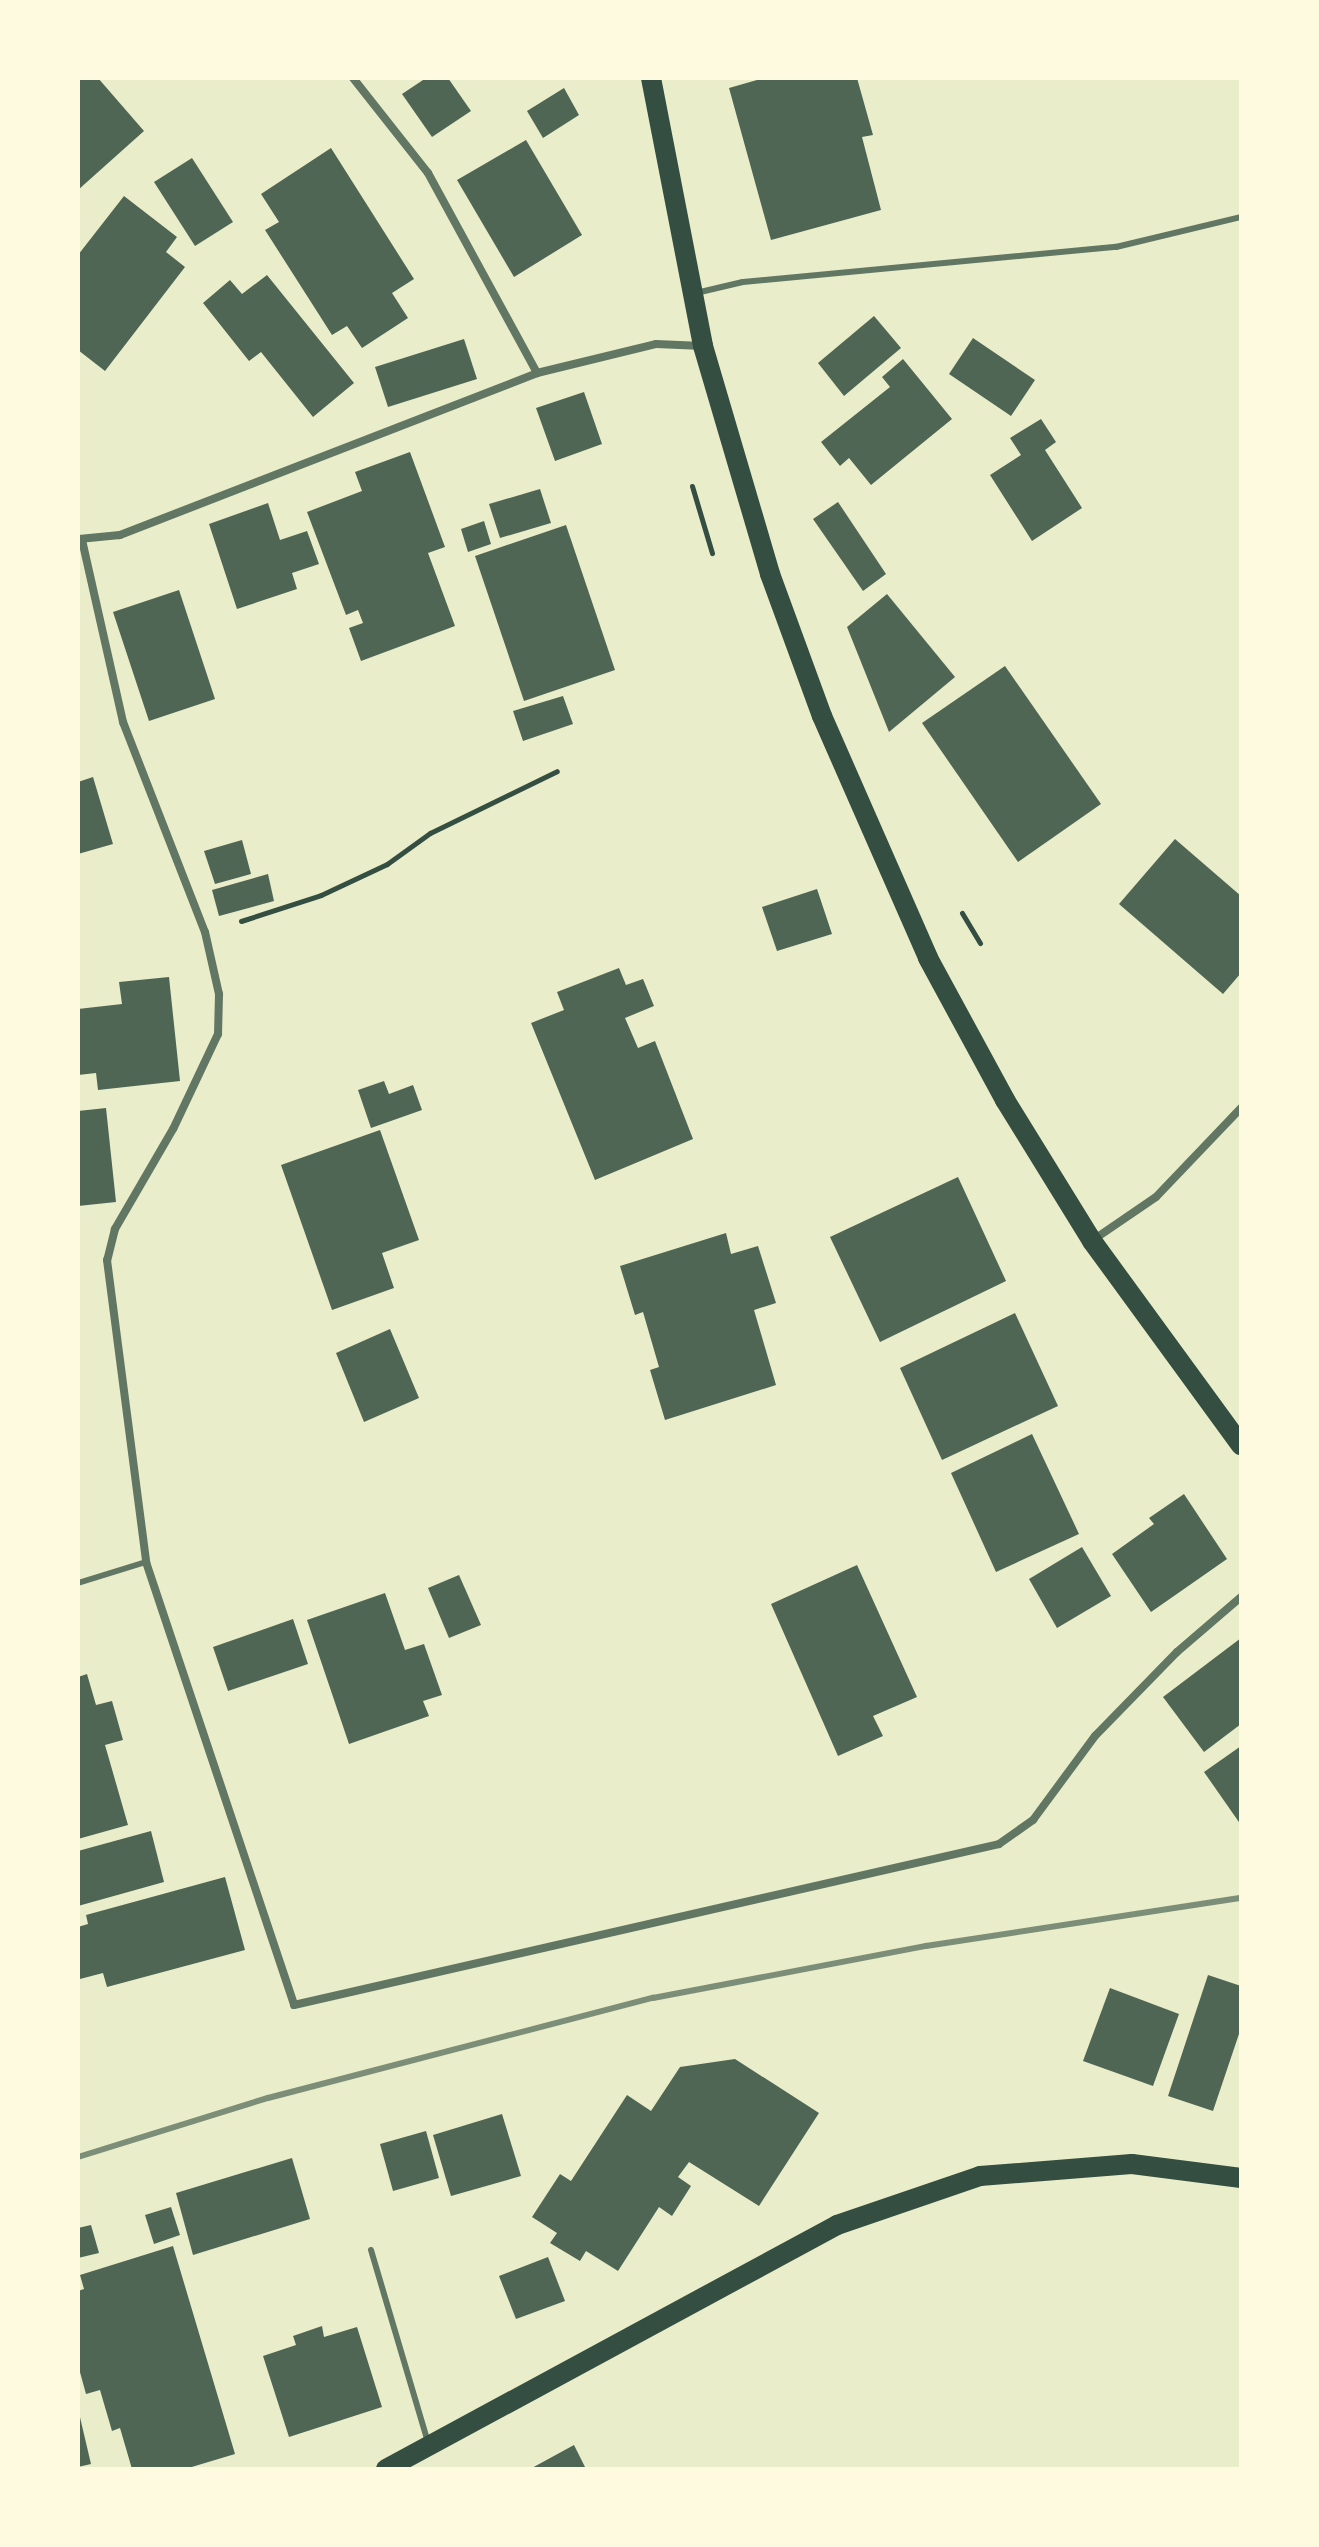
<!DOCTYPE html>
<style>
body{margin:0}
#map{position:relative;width:1319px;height:2547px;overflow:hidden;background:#e9edc9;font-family:Mulish,sans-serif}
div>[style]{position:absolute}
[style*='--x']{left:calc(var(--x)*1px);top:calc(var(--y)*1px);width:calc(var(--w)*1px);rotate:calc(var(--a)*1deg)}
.building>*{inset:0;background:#4f6655}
.path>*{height:5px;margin:-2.5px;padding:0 2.5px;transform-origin:2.5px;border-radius:2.5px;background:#344e41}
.service>*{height:6px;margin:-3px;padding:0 3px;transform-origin:3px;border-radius:3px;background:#617663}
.minor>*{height:8px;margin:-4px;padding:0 4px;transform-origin:4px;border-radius:4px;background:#617663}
.primary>*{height:20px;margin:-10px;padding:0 10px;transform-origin:10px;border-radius:10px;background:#344e41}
.rail>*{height:6px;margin:-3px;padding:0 3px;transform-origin:3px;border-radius:3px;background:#7c8e77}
span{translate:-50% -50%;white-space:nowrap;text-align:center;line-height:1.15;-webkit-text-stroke:6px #fefae0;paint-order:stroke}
.frame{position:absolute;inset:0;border:80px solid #fefae0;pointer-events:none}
</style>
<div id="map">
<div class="building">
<i style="clip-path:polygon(78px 78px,98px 78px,144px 131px,78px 190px)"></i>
<i style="clip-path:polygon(426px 78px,448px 78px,471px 111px,432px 137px,402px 94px)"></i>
<i style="clip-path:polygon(764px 78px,857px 78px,873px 135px,862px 137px,881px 210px,771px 240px,729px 88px)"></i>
<i style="clip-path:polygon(564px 88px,579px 115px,543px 138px,527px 111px)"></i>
<i style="clip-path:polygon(526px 140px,582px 235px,514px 277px,457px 180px)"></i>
<i style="clip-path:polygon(331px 148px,414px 279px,392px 293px,408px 318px,362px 348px,347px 326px,332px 335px,265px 230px,279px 222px,261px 194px)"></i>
<i style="clip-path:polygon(192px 158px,233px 222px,195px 246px,154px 182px)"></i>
<i style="clip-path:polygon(124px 196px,177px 237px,166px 252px,185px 267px,105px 371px,78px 350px,78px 255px)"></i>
<i style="clip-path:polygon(267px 275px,354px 383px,313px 417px,261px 352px,249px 361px,203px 303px,230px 280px,242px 294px)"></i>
<i style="clip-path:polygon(874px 316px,901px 348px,844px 396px,818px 363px)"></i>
<i style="clip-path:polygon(973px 338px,1035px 380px,1011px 416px,949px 374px)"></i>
<i style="clip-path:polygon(464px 339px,477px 379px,388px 407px,375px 367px)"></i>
<i style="clip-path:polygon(903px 359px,952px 419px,871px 485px,849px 458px,840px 466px,821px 442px,890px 387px,882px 377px)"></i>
<i style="clip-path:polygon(584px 392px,602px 444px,555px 461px,536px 408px)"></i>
<i style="clip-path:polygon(1041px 419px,1056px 442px,1045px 450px,1082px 508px,1032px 541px,990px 475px,1021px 455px,1010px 438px)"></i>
<i style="clip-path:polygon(410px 452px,445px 547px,428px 553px,455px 626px,361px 661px,349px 628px,363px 623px,358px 610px,346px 615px,307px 512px,362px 491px,355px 472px)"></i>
<i style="clip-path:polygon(540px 489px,551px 523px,500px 538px,489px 504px)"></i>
<i style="clip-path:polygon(838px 502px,886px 574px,863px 591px,813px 519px)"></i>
<i style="clip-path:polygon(268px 503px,280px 540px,307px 531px,319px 564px,292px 573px,297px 589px,237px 609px,209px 524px)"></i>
<i style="clip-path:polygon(484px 521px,491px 544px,468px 552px,461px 529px)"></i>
<i style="clip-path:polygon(566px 525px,615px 670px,524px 701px,475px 556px)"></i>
<i style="clip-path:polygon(179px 590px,215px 699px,149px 721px,113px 612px)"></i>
<i style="clip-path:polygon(887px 594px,955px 677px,889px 732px,847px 627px)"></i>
<i style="clip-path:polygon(1005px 666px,1101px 804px,1018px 862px,922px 723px)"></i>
<i style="clip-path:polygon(563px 696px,573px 724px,523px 741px,513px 711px)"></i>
<i style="clip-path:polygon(93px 777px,113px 844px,78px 854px,78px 782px)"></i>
<i style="clip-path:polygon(1175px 839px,1241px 896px,1241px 973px,1223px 994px,1119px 904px)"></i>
<i style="clip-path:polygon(242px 840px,251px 874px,215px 884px,204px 851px)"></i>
<i style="clip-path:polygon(268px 874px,274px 901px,219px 916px,212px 890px)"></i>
<i style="clip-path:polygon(817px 889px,832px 934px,777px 951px,762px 907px)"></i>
<i style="clip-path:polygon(619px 968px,626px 985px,643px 979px,654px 1006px,625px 1018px,638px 1048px,655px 1041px,693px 1139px,595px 1180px,531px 1023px,564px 1010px,557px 992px)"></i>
<i style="clip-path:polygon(169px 977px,180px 1081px,98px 1090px,96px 1073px,78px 1075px,78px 1009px,122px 1004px,119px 982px)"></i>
<i style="clip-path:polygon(384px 1081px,389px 1094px,413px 1085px,422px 1110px,371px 1128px,358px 1090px)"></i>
<i style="clip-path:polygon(106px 1108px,116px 1202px,78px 1206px,78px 1111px)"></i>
<i style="clip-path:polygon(380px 1130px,419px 1240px,382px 1253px,394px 1288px,332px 1310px,281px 1165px)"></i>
<i style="clip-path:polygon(958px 1177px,1006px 1281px,880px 1342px,830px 1237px)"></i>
<i style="clip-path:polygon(726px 1233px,731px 1254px,758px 1246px,776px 1303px,754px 1310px,776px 1385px,665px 1420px,650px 1370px,659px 1367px,643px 1312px,635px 1315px,620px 1266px)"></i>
<i style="clip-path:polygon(1015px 1313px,1058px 1406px,942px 1460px,900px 1368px)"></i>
<i style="clip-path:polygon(390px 1329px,419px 1398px,364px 1422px,336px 1353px)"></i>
<i style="clip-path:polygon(1032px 1434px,1079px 1534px,996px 1572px,951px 1473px)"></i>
<i style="clip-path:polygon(1184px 1494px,1227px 1559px,1151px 1612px,1112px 1554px,1154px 1524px,1149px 1518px)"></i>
<i style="clip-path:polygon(1082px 1547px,1111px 1596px,1057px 1628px,1029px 1579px)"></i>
<i style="clip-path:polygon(857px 1565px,917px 1697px,873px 1716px,883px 1736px,838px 1756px,771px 1604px)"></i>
<i style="clip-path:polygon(459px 1575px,481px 1625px,449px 1638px,428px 1588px)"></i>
<i style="clip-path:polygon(385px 1593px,405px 1650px,424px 1644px,442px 1695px,423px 1701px,429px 1716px,349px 1744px,307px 1620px)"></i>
<i style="clip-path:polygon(293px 1619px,308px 1664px,228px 1691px,213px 1647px)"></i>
<i style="clip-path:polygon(1241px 1638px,1241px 1724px,1204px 1752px,1163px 1697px)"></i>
<i style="clip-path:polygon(87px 1674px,96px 1705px,112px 1701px,123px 1740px,105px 1745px,128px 1825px,78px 1839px,78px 1677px)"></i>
<i style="clip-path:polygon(1241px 1746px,1241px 1825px,1204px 1772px)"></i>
<i style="clip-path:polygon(151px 1831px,164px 1882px,78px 1906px,78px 1851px)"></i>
<i style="clip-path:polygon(225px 1877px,245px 1950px,107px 1987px,103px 1973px,80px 1979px,78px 1927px,88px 1924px,86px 1915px)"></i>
<i style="clip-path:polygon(1208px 1975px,1241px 1986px,1241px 2028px,1213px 2111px,1168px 2096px)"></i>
<i style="clip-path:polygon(1110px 1988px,1179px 2014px,1153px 2086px,1083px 2061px)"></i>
<i style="clip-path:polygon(735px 2059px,819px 2113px,759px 2206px,689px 2162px,678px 2177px,691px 2186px,672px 2216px,659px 2207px,618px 2271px,586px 2251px,580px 2261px,550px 2243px,557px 2233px,532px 2217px,560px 2174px,571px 2181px,627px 2095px,651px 2111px,680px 2067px)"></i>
<i style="clip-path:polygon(502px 2114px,521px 2176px,451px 2196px,433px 2135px)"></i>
<i style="clip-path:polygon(426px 2131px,439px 2178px,393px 2191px,380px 2144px)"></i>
<i style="clip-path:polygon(292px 2158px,310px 2219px,193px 2255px,176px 2193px)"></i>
<i style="clip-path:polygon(171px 2207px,180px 2235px,154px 2244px,145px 2215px)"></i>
<i style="clip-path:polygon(91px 2225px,99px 2253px,78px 2258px,78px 2228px)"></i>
<i style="clip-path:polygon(173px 2246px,235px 2454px,185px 2469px,132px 2469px,120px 2428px,112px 2431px,100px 2390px,86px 2394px,78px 2365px,78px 2291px,84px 2289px,80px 2275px)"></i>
<i style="clip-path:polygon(548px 2257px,565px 2301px,516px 2319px,499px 2276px)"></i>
<i style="clip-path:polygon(322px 2326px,324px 2337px,357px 2327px,382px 2407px,289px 2437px,263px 2356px,296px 2345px,293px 2336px)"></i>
<i style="clip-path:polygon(79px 2413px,91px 2464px,78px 2467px,78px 2414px)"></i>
<i style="clip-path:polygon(574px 2445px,586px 2469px,530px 2469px)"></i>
</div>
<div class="path">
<i style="--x:692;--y:486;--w:70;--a:73.4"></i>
<i style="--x:962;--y:913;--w:35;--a:59"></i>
<i style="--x:241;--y:921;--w:84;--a:-18"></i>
<i style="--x:321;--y:895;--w:73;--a:-25.2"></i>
<i style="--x:387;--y:864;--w:53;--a:-35.8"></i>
<i style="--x:430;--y:833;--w:141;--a:-26"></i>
</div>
<div class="service">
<i style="--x:696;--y:293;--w:48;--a:-13.2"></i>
<i style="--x:743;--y:282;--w:375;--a:-5.4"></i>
<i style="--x:1116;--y:247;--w:129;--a:-13.5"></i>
<i style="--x:78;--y:1583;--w:71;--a:-17.2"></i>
<i style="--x:371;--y:2250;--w:200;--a:73.5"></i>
</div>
<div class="minor">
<i style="--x:353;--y:78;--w:121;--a:51.7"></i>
<i style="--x:428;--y:173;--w:228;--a:61.4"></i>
<i style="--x:79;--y:539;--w:41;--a:-5.6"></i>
<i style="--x:120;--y:535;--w:447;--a:-21.2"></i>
<i style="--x:537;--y:373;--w:122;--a:-13.7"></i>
<i style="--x:656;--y:344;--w:47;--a:2.4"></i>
<i style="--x:82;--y:540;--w:187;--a:77.3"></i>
<i style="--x:123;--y:722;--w:225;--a:68.7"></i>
<i style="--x:205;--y:932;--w:64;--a:77.3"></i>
<i style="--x:219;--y:994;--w:40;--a:91.4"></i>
<i style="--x:218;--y:1034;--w:105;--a:115.3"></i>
<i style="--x:173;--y:1129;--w:116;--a:120.1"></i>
<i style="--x:115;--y:1229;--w:32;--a:104"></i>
<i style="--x:107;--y:1260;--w:305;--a:82.6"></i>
<i style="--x:146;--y:1562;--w:467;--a:71.5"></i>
<i style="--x:294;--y:2005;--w:723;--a:-12.86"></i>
<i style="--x:999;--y:1844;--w:42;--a:-35.2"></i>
<i style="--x:1033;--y:1820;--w:104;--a:-53.6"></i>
<i style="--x:1095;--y:1736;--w:117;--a:-45.7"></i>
<i style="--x:1177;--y:1652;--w:84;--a:-40.7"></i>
<i style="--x:1093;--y:1240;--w:76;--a:-34.3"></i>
<i style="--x:1156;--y:1197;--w:123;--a:-46.3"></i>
</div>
<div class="primary">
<i style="--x:651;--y:78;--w:273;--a:79"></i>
<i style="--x:703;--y:346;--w:238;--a:73.6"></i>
<i style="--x:770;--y:574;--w:151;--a:69.9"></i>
<i style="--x:822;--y:716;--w:264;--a:66.3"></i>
<i style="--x:928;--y:958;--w:162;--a:61.5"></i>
<i style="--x:1005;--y:1100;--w:166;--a:58.3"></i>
<i style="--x:1092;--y:1241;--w:253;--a:53.9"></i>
<i style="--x:386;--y:2469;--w:513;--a:-28.41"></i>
<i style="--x:837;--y:2225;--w:151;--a:-18.9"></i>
<i style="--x:980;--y:2176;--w:152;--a:-4.5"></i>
<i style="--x:1132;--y:2164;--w:110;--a:7.3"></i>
</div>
<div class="rail">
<i style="--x:78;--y:2157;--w:199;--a:-17.3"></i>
<i style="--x:268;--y:2098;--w:398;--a:-14.6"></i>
<i style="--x:653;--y:1998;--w:278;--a:-10.8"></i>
<i style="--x:926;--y:1946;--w:319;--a:-8.7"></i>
</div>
<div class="frame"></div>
</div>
